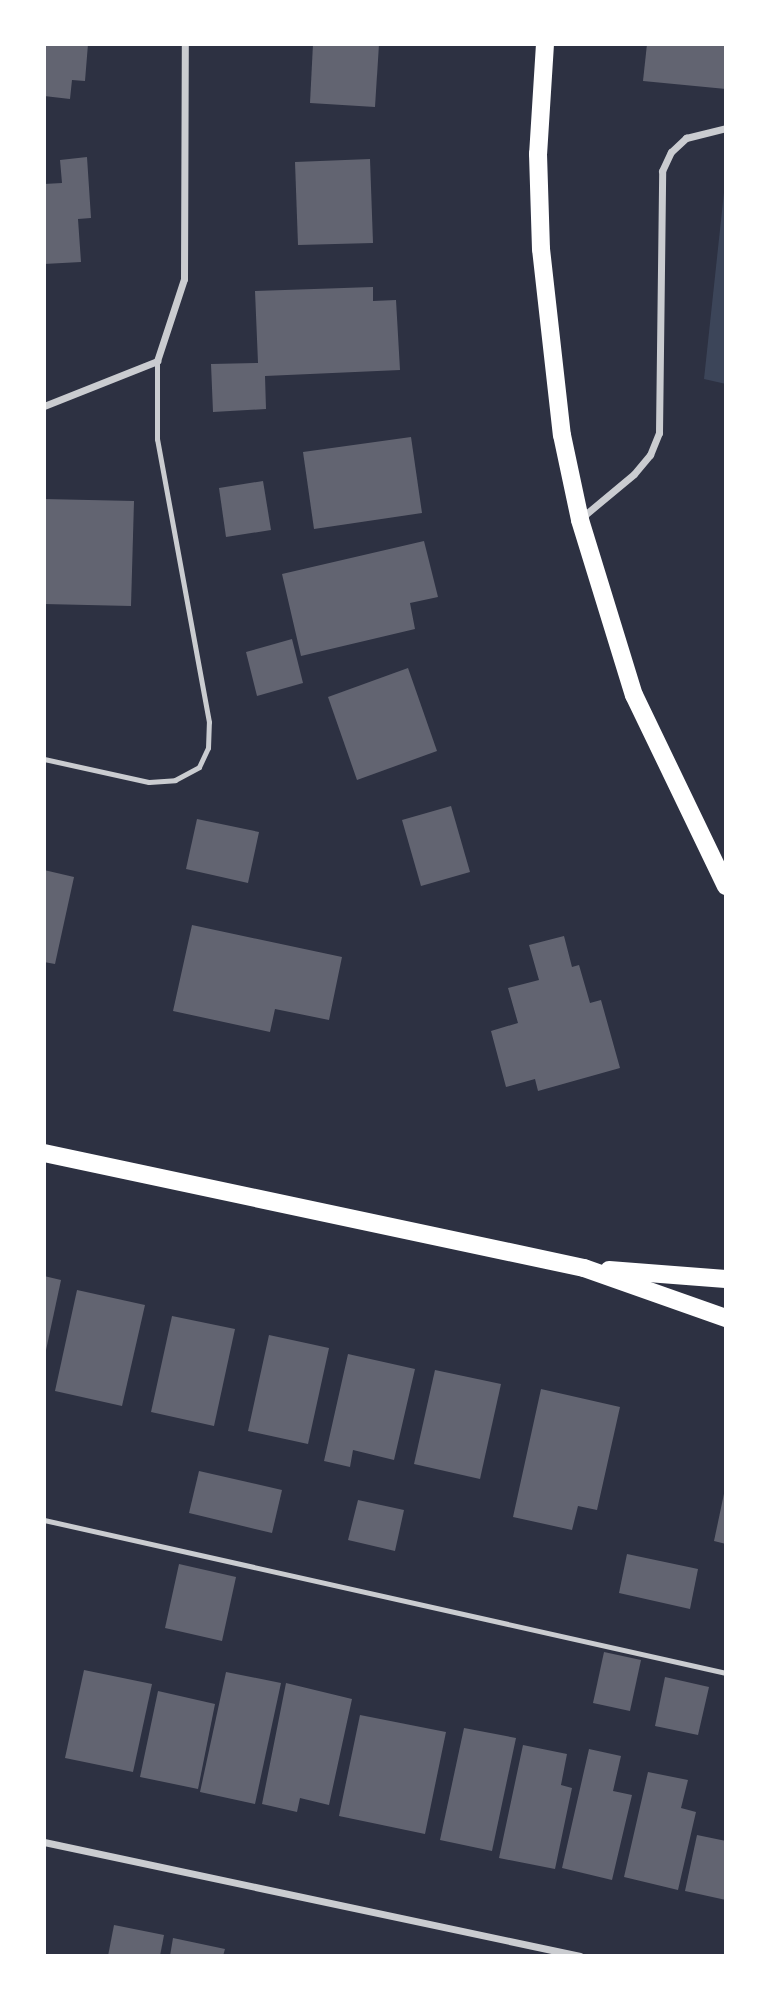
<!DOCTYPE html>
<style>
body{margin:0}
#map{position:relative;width:770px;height:2000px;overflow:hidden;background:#2d3142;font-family:"Nunito Sans",sans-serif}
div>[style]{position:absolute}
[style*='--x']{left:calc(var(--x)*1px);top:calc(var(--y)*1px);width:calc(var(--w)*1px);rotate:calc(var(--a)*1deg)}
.green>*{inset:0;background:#3c4559}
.building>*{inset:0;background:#626471}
.service>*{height:5px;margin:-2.5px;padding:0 2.5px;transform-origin:2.5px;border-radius:2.5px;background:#caccd0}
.minor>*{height:7px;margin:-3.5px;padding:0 3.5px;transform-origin:3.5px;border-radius:3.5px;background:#caccd0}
.primary>*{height:18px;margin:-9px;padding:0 9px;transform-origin:9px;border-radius:9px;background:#fff}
span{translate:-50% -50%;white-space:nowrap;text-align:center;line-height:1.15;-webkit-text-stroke:7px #fff;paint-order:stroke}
.frame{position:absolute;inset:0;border:46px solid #fff;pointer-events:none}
</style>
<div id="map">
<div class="green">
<i style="clip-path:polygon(725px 183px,726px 183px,726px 384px,704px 379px)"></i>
</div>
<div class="building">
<i style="clip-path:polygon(44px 44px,88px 44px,85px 81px,72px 80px,70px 99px,44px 96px)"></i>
<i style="clip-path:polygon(313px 44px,379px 44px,375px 107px,310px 103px)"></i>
<i style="clip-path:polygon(647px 44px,726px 44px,726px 89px,643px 81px)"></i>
<i style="clip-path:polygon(87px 157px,91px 218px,78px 219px,81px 262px,44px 264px,44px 184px,62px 183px,60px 160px)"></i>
<i style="clip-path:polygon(370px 159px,373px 243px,298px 245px,295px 162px)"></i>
<i style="clip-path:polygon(373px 287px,373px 301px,396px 300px,400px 370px,265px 376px,266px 409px,213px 412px,211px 364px,258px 363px,255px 291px)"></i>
<i style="clip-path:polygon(411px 437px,422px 513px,314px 529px,303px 452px)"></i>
<i style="clip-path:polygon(263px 481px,271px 530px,226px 537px,219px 488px)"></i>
<i style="clip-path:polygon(44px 499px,134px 501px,131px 606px,44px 604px)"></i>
<i style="clip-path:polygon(424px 541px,438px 597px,410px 603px,415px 629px,301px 656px,282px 574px)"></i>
<i style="clip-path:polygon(292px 639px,303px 683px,257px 696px,246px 652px)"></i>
<i style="clip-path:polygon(408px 668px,437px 751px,357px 780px,328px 697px)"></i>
<i style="clip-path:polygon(451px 806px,470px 872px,421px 886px,402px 820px)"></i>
<i style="clip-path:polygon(197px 819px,259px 832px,248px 883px,186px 869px)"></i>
<i style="clip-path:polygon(44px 870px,74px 877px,55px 964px,44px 962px)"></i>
<i style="clip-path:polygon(192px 925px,342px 957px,329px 1020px,275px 1009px,270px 1032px,173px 1011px)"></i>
<i style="clip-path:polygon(564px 936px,572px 967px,579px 965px,590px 1003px,601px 1000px,620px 1068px,538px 1091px,535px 1079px,506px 1087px,491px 1031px,518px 1023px,508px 988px,539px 980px,529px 945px)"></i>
<i style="clip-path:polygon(44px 1276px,61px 1280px,45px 1355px,44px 1355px)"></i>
<i style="clip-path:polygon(77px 1290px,145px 1305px,122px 1406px,55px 1391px)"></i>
<i style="clip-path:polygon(172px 1316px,235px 1329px,214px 1426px,151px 1412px)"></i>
<i style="clip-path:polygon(269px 1335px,329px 1348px,308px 1444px,248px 1431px)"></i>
<i style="clip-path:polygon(348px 1354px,415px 1369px,394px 1460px,353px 1450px,350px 1467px,324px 1461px)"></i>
<i style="clip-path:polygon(435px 1370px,501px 1384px,480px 1479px,414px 1464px)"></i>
<i style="clip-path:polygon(541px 1389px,620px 1407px,597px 1510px,578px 1506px,572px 1530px,513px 1517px)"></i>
<i style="clip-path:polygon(199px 1471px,282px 1490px,272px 1533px,189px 1513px)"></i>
<i style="clip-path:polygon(725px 1489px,726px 1489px,726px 1544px,714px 1541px)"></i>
<i style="clip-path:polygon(358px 1500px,404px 1510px,395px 1551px,348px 1540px)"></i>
<i style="clip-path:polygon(627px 1554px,698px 1569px,690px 1609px,619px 1593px)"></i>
<i style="clip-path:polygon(179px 1564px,236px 1577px,222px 1641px,165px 1628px)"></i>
<i style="clip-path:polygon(604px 1652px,641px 1660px,630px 1711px,593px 1703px)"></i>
<i style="clip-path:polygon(84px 1670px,152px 1684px,133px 1772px,65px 1758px)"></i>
<i style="clip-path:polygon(226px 1672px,281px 1683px,255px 1804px,200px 1792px)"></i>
<i style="clip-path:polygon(665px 1677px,709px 1687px,698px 1735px,655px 1726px)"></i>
<i style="clip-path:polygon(286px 1683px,352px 1699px,329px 1805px,300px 1798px,297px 1812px,262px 1804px)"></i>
<i style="clip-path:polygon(158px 1691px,215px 1704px,198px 1789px,140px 1777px)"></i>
<i style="clip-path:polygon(360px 1715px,446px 1732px,425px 1834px,339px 1816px)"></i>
<i style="clip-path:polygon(464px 1728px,516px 1738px,492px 1851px,440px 1840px)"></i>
<i style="clip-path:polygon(523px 1745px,567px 1754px,561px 1785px,572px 1788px,555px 1869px,499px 1858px)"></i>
<i style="clip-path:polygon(589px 1749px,621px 1756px,613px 1791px,632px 1795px,612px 1880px,562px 1868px)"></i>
<i style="clip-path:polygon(648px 1772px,688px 1780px,681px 1808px,696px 1812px,678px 1890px,624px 1877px)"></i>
<i style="clip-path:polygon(697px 1835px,726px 1841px,726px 1900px,685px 1891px)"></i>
<i style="clip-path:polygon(114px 1925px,164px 1935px,160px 1956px,108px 1956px)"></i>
<i style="clip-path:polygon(173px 1938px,225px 1949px,223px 1956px,170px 1956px)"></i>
</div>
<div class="service">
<i style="--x:44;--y:759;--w:107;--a:12.4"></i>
<i style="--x:149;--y:782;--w:26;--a:-4"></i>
<i style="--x:175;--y:780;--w:27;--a:-28"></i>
<i style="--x:199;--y:767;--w:21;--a:-65"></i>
<i style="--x:208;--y:748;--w:26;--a:-88"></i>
<i style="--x:209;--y:722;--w:288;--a:-100.4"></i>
<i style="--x:157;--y:439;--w:78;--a:-90"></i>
<i style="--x:44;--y:1520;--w:699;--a:12.64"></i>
</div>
<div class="minor">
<i style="--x:44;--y:406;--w:122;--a:-21.7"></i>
<i style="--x:157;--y:361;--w:86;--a:-71.8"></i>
<i style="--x:184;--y:279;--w:235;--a:-89.8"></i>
<i style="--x:580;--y:519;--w:70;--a:-39.8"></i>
<i style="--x:634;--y:474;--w:25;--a:-50"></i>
<i style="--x:650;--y:455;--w:24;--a:-68"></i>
<i style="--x:659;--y:433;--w:262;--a:-89.3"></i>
<i style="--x:662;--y:171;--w:21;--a:-65"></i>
<i style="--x:671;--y:152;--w:21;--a:-43"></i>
<i style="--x:686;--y:138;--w:41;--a:-14"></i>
<i style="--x:44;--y:1842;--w:548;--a:12.01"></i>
</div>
<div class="primary">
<i style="--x:545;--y:44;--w:110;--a:93.6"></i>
<i style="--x:538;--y:154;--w:95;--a:88.2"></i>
<i style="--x:541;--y:249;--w:187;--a:83.6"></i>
<i style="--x:562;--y:435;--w:87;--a:78"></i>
<i style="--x:580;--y:520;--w:183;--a:72.9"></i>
<i style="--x:634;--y:695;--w:212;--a:64.3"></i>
<i style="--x:44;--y:1153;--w:552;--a:12.02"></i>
<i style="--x:584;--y:1268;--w:151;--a:19.4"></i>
<i style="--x:609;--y:1270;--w:117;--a:4.4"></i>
</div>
<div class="frame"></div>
</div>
